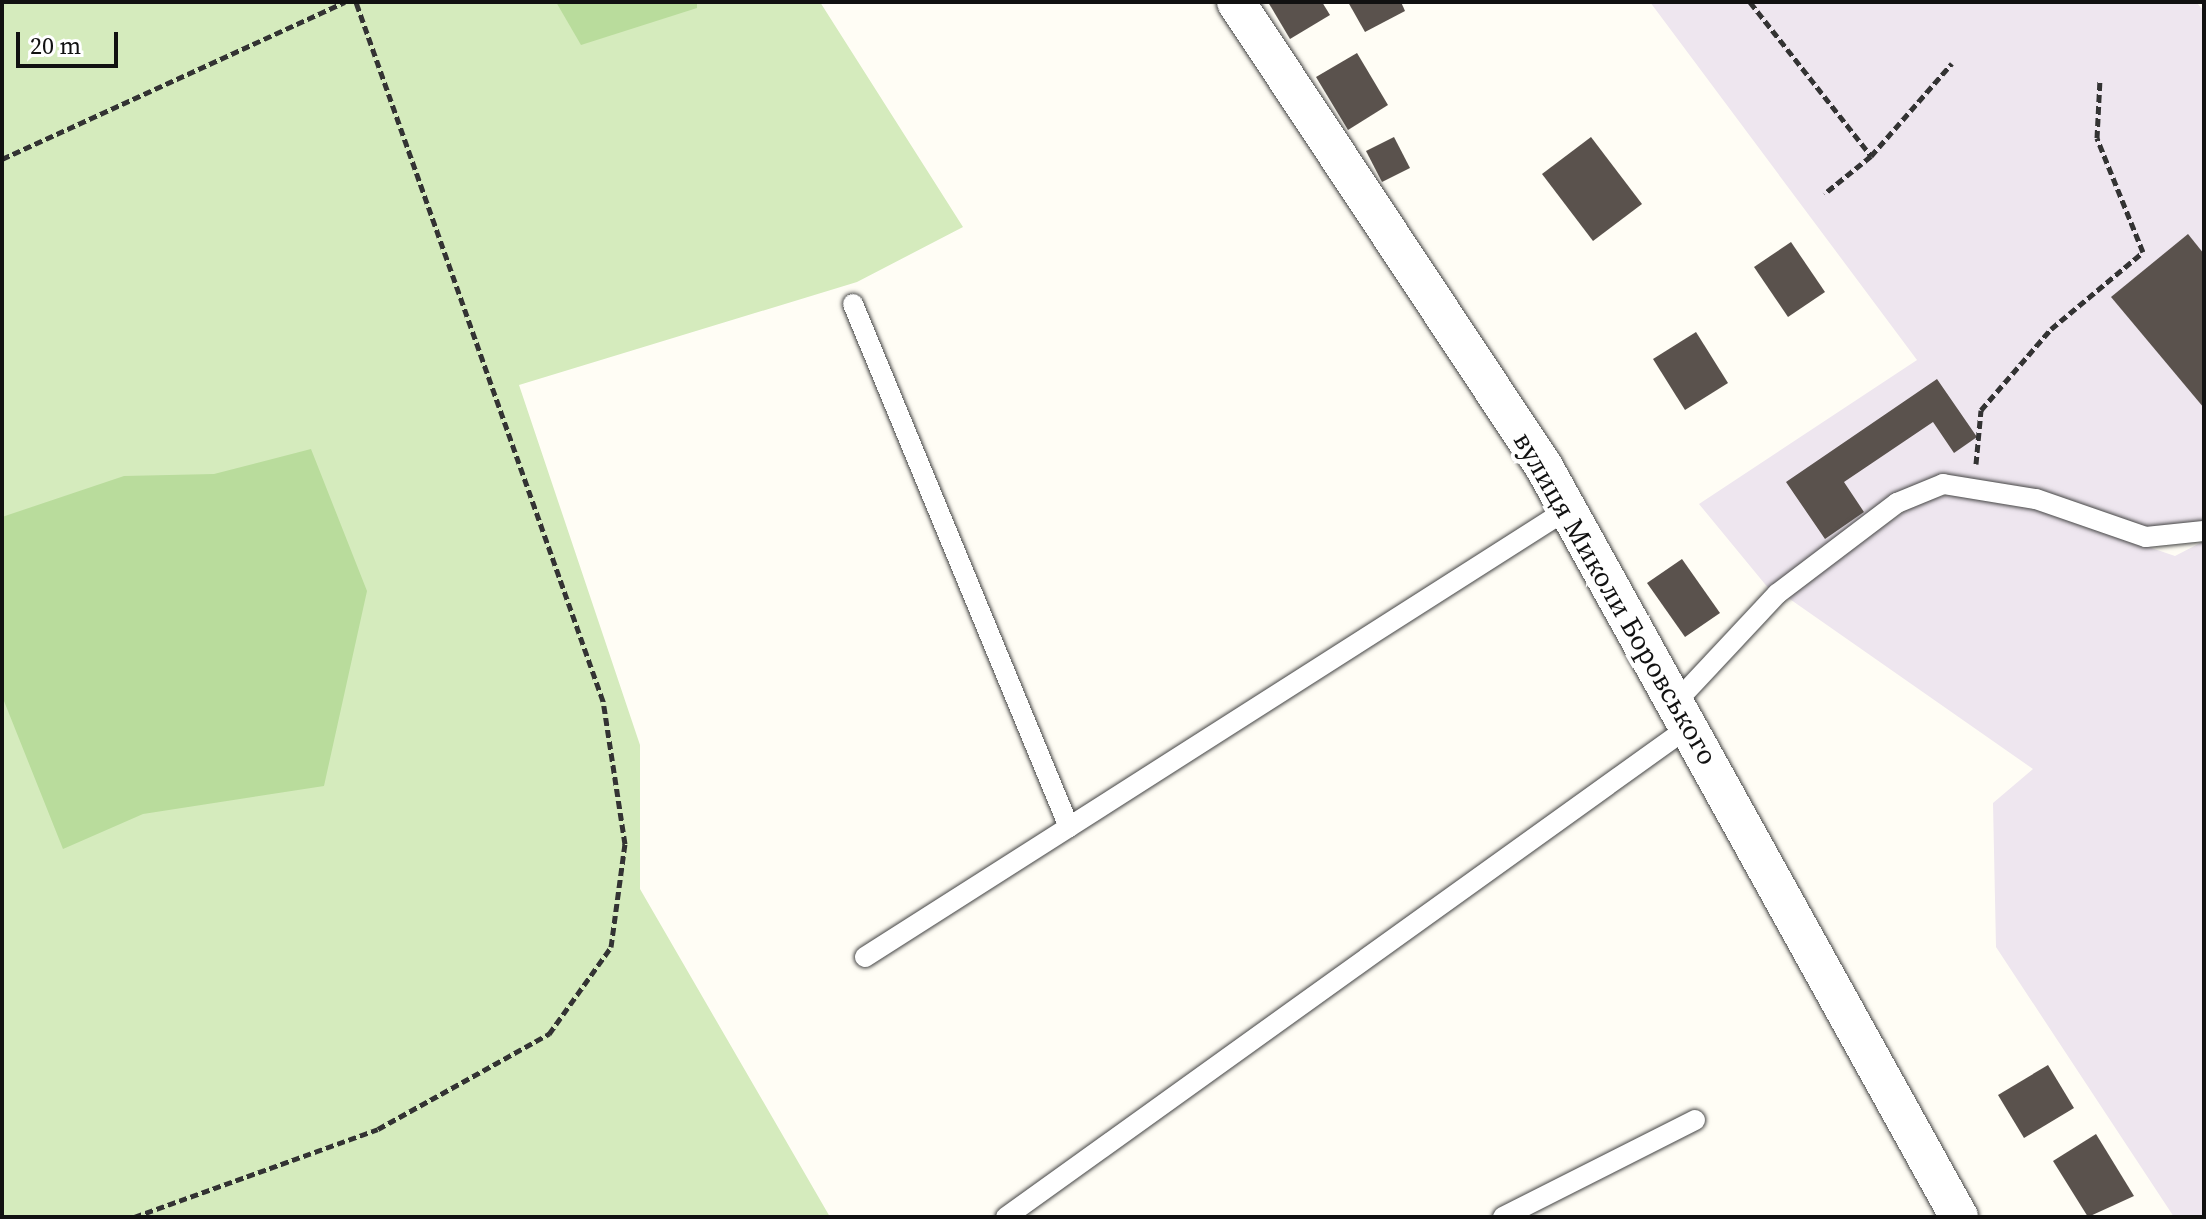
<!DOCTYPE html>
<meta charset="utf-8">
<style>
body{margin:0}
#map{position:relative;width:2206px;height:1219px;overflow:hidden;background:#fffdf5;font-family:"Source Serif 4",serif}
div>[style]{position:absolute}
[style*='--x']{left:calc(var(--x)*1px);top:calc(var(--y)*1px);width:calc(var(--w)*1px);rotate:calc(var(--a)*1deg)}
.industrial>*{inset:0;background:#eee6ef}
.green>*{inset:0;background:#d5ebbd}
.forest>*{inset:0;background:#b9dc9c}
.building>*{inset:0;background:#5a524d}
.path>*{height:5px;margin-top:-2.5px;transform-origin:0;background:repeating-linear-gradient(90deg,#333 0 8px,transparent 0 12px)}
.roads{filter:drop-shadow(0 0 2px #444) drop-shadow(0 0 2px #444)}
.service>*{height:20px;margin:-10px;padding:0 10px;transform-origin:10px;border-radius:10px;background:#fff}
.minor>*{height:38px;margin:-19px;padding:0 19px;transform-origin:19px;border-radius:19px;background:#fff}
span{translate:-50% -50%;white-space:nowrap;text-align:center;line-height:1.15;-webkit-text-stroke:8px #fff;paint-order:stroke}
.street-label{font-size:28px;color:#111}
.frame{position:absolute;inset:0;border:4px solid #111;pointer-events:none}
.scale{position:absolute;left:16px;top:32px;width:102px;height:36px;box-sizing:border-box;border:4px solid #111;border-top:0;padding-left:10px;font-size:24px;line-height:28px;white-space:nowrap;color:#111;-webkit-text-stroke:6px #fff;paint-order:stroke}
</style>
<div id="map">
<div class="industrial">
<i style="clip-path:polygon(1650px 2px,2196px 2px,2204px 11px,2204px 522px,2150px 529px,1943px 478px,1769px 589px,1699px 504px,1917px 360px)"></i>
<i style="clip-path:polygon(1954px 493px,2042px 511px,2175px 556px,2204px 541px,2204px 1217px,2174px 1217px,1996px 947px,1993px 803px,2033px 769px,1784px 595px,1915px 504px)"></i>
</div>
<div class="green">
<i style="clip-path:polygon(2px 2px,820px 2px,963px 227px,857px 282px,519px 385px,640px 745px,640px 889px,830px 1217px,2px 1217px)"></i>
</div>
<div class="forest">
<i style="clip-path:polygon(556px 2px,697px 2px,697px 8px,581px 45px)"></i>
<i style="clip-path:polygon(311px 449px,367px 591px,324px 786px,143px 814px,63px 849px,2px 696px,2px 517px,124px 476px,214px 474px)"></i>
</div>
<div class="building">
<i style="clip-path:polygon(1268px 2px,1322px 2px,1330px 15px,1290px 39px)"></i>
<i style="clip-path:polygon(1348px 2px,1401px 2px,1405px 11px,1365px 32px)"></i>
<i style="clip-path:polygon(1357px 53px,1388px 105px,1348px 130px,1316px 77px)"></i>
<i style="clip-path:polygon(1394px 137px,1410px 168px,1382px 182px,1366px 151px)"></i>
<i style="clip-path:polygon(1591px 137px,1642px 204px,1593px 241px,1542px 174px)"></i>
<i style="clip-path:polygon(2188px 234px,2204px 254px,2204px 408px,2111px 297px)"></i>
<i style="clip-path:polygon(1791px 242px,1825px 292px,1788px 317px,1754px 267px)"></i>
<i style="clip-path:polygon(1696px 332px,1728px 383px,1685px 410px,1653px 359px)"></i>
<i style="clip-path:polygon(1937px 379px,1977px 437px,1954px 453px,1933px 422px,1844px 482px,1864px 512px,1825px 539px,1786px 482px)"></i>
<i style="clip-path:polygon(1682px 559px,1720px 613px,1685px 637px,1647px 583px)"></i>
<i style="clip-path:polygon(2048px 1065px,2074px 1108px,2024px 1138px,1998px 1095px)"></i>
<i style="clip-path:polygon(2096px 1134px,2134px 1196px,2088px 1217px,2053px 1161px)"></i>
</div>
<div class="path">
<i style="--x:1750;--y:2;--w:196;--a:51.8"></i>
<i style="--x:1871;--y:156;--w:60;--a:141"></i>
<i style="--x:1871;--y:156;--w:123;--a:-48.9"></i>
<i style="--x:2;--y:159;--w:377;--a:-24.6"></i>
<i style="--x:1976;--y:464;--w:54;--a:-84.7"></i>
<i style="--x:1981;--y:410;--w:107;--a:-49.2"></i>
<i style="--x:2051;--y:329;--w:120;--a:-39.9"></i>
<i style="--x:2143;--y:252;--w:123;--a:-112"></i>
<i style="--x:2097;--y:138;--w:59;--a:-87.1"></i>
<i style="--x:134;--y:1217;--w:259;--a:-19.8"></i>
<i style="--x:378;--y:1129;--w:196;--a:-29.1"></i>
<i style="--x:549;--y:1034;--w:107;--a:-54.5"></i>
<i style="--x:611;--y:947;--w:104;--a:-82.3"></i>
<i style="--x:625;--y:844;--w:145;--a:-98.7"></i>
<i style="--x:603;--y:701;--w:741;--a:-109.46"></i>
</div>
<div class="roads">
<div class="service">
<i style="--x:853;--y:304;--w:566;--a:67.56"></i>
<i style="--x:1676;--y:702;--w:148;--a:-46.9"></i>
<i style="--x:1777;--y:594;--w:151;--a:-37.2"></i>
<i style="--x:1897;--y:503;--w:50;--a:-22.4"></i>
<i style="--x:1943;--y:484;--w:94;--a:9.2"></i>
<i style="--x:2036;--y:499;--w:116;--a:19.1"></i>
<i style="--x:2146;--y:537;--w:58;--a:-5.9"></i>
<i style="--x:865;--y:957;--w:834;--a:-32.51"></i>
<i style="--x:1006;--y:1217;--w:842;--a:-35.67"></i>
<i style="--x:1503;--y:1217;--w:215;--a:-26.8"></i>
</div>
<div class="minor">
<i style="--x:1236;--y:2;--w:558;--a:56.48"></i>
<i style="--x:1544;--y:467;--w:857;--a:61.04"></i>
</div>
</div>
<div class="street-label">
<span style="left:1616px;top:598px;rotate:60deg">вулиця Миколи Боровського</span>
</div>
<div class="frame"></div>
<div class="scale">20 m</div>
</div>
